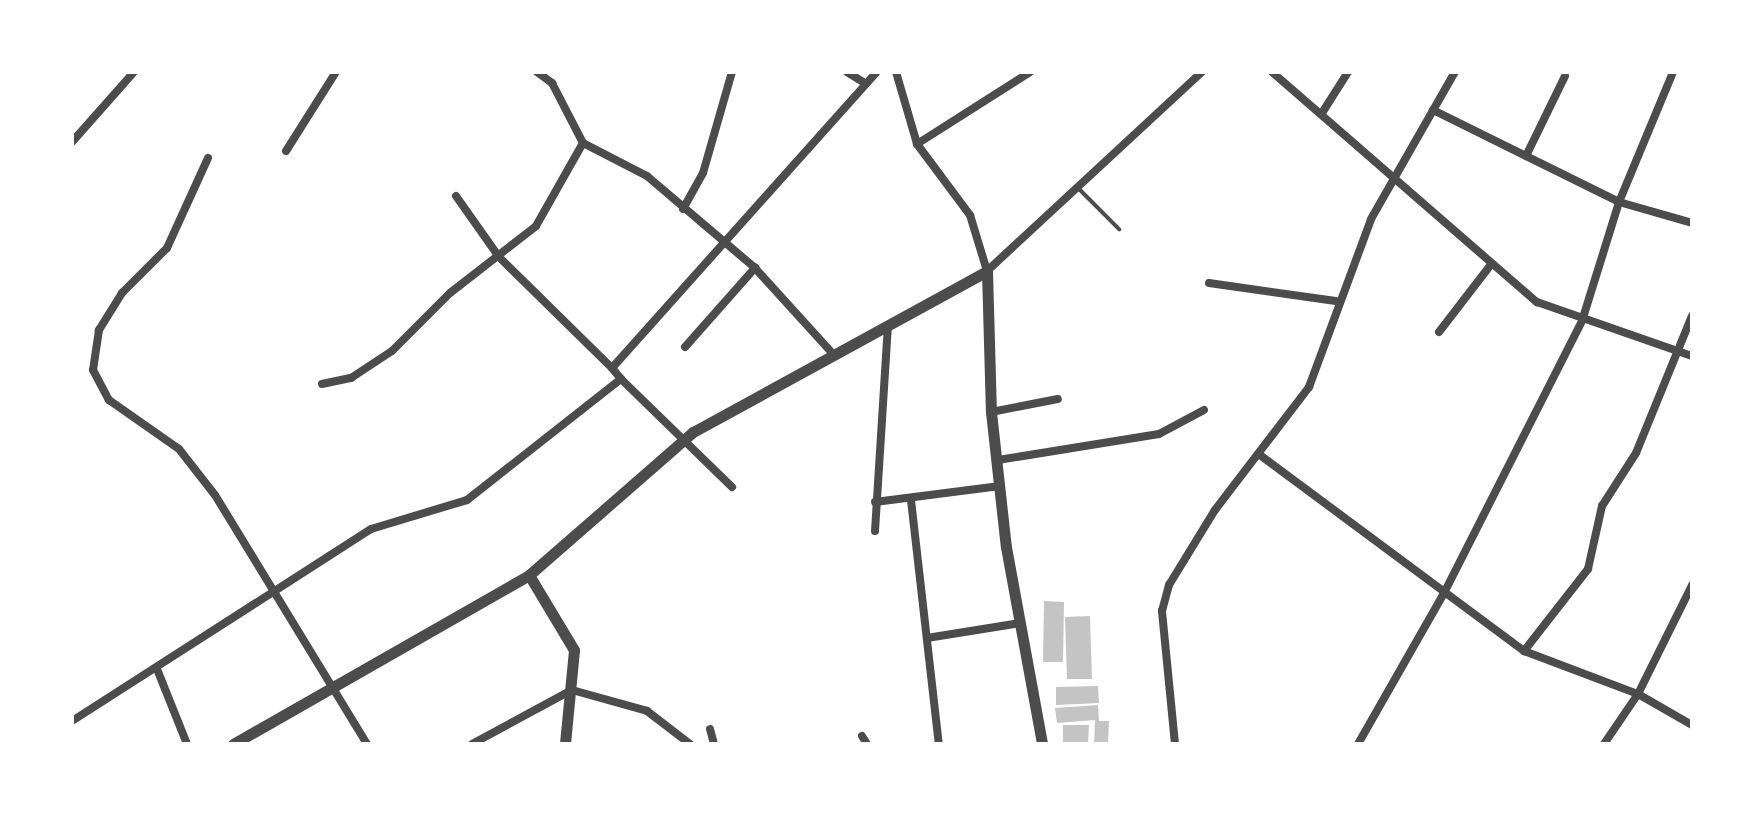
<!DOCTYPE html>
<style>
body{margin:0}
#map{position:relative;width:1764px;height:816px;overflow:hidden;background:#fff;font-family:Montserrat,sans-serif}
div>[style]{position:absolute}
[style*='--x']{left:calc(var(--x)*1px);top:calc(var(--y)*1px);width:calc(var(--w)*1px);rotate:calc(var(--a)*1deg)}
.building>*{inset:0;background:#c4c4c4}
.service>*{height:4px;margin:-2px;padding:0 2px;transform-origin:2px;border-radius:2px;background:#4c4c4c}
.minor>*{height:8px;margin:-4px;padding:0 4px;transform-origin:4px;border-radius:4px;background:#4c4c4c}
.tertiary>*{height:11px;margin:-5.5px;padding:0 5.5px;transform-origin:5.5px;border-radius:5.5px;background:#4c4c4c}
span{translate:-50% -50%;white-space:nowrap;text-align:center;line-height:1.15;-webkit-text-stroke:6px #fff;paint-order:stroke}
.frame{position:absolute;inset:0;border:74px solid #fff;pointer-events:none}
</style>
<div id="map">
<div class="building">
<i style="clip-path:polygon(1044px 601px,1064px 602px,1063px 662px,1043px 662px)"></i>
<i style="clip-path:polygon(1090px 616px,1092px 679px,1067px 679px,1065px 617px)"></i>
<i style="clip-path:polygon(1098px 686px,1099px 703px,1056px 705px,1056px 687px)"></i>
<i style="clip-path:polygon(1098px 705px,1099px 721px,1109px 721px,1108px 744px,1094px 744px,1095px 720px,1057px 723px,1055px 708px)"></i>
<i style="clip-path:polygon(1063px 725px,1089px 725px,1088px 744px,1063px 744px)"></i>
</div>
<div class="service">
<i style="--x:1079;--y:189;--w:57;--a:45"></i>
</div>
<div class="minor">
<i style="--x:537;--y:72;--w:19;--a:36"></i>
<i style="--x:552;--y:83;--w:68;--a:62.7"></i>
<i style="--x:847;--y:72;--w:22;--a:32"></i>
<i style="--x:896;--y:72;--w:75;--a:73.7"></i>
<i style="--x:917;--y:144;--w:89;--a:53.3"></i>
<i style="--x:970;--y:215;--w:59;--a:73.1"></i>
<i style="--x:987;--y:271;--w:293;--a:-42.8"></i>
<i style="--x:1272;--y:72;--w:351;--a:41"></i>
<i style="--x:1537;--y:302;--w:164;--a:19.2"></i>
<i style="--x:1433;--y:110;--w:208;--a:26.3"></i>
<i style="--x:1619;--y:202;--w:76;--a:16"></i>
<i style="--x:1322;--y:113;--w:49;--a:-57.6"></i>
<i style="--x:72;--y:142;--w:94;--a:-48.5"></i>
<i style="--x:583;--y:143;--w:72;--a:27.3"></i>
<i style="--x:647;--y:176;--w:142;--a:40.4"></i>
<i style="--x:755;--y:268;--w:116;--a:47.8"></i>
<i style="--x:917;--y:144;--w:134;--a:-32.5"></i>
<i style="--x:286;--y:151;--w:93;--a:-57.7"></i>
<i style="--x:1526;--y:156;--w:89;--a:-64"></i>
<i style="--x:208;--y:158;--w:99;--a:114.5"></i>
<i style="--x:167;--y:248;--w:64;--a:135"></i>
<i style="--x:122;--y:293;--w:44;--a:121.9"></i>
<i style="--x:99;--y:330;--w:40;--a:98.5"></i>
<i style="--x:93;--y:370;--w:34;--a:62"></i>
<i style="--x:109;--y:400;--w:85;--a:35"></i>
<i style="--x:179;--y:449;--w:58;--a:52"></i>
<i style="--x:215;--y:495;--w:292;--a:58.6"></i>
<i style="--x:456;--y:196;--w:75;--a:54.8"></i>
<i style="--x:499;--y:257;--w:158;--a:44.5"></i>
<i style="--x:683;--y:209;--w:41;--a:-60.9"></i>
<i style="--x:703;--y:173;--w:105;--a:-74"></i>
<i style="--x:1209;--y:283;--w:128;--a:8.1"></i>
<i style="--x:1439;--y:332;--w:82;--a:-52.4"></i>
<i style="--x:685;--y:347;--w:106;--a:-48.5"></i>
<i style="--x:621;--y:379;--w:155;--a:44.2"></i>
<i style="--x:322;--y:384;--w:30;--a:-12"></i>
<i style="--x:351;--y:378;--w:49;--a:-33.4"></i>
<i style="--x:392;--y:351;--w:82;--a:-45"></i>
<i style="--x:450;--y:293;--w:109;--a:-37.9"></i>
<i style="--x:536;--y:226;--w:95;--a:-60.5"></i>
<i style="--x:991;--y:412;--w:68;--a:-11"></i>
<i style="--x:1260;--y:455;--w:329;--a:36.6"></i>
<i style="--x:1524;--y:651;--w:122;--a:20.7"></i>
<i style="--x:1638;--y:694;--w:62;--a:29.9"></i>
<i style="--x:998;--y:460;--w:163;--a:-9.2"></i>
<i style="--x:1159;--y:434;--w:51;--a:-28.1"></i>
<i style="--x:911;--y:500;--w:246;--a:83.5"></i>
<i style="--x:875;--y:502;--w:126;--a:-7.3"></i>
<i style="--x:875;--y:531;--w:204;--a:-86.4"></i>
<i style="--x:927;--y:638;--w:95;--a:-9.1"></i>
<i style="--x:1524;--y:651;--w:104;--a:-52"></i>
<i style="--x:1588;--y:569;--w:65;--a:-77.5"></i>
<i style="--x:1602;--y:506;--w:63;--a:-57.3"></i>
<i style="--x:1636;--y:453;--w:148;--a:-67.8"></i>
<i style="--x:157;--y:669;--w:81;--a:68.2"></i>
<i style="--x:72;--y:721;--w:355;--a:-32.7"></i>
<i style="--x:371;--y:529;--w:100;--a:-16.8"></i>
<i style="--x:467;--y:500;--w:196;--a:-38.2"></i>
<i style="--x:621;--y:379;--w:14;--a:-129"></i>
<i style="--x:612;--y:368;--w:397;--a:-48.2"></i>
<i style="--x:710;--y:729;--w:16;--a:75"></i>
<i style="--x:862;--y:736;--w:9;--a:58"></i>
<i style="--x:472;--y:744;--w:114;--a:-28.4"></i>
<i style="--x:572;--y:690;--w:78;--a:15.6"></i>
<i style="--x:647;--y:711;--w:54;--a:37.5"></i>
<i style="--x:1175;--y:744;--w:134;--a:-95.6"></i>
<i style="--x:1162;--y:611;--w:27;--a:-75"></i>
<i style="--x:1169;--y:585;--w:88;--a:-58.5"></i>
<i style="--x:1215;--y:510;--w:155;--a:-52.6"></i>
<i style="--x:1309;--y:387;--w:179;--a:-69.7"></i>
<i style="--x:1371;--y:219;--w:169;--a:-60.3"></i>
<i style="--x:1358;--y:744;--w:172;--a:-60.3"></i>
<i style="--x:1443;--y:595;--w:307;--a:-63.1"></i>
<i style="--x:1582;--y:321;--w:125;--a:-72.7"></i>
<i style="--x:1619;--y:202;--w:141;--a:-67.4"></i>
<i style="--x:1604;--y:744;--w:60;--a:-55.8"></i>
<i style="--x:1638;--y:694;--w:122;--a:-63.6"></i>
</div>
<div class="tertiary">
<i style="--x:529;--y:575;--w:87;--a:59"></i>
<i style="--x:574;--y:650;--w:94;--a:95.5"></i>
<i style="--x:233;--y:744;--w:341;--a:-29.7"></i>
<i style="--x:529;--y:575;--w:218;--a:-41.1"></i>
<i style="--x:693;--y:432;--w:335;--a:-28.7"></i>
<i style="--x:987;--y:271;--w:141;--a:88.4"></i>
<i style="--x:991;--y:412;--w:136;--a:83.7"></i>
<i style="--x:1006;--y:547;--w:200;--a:79.6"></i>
</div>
<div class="frame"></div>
</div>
